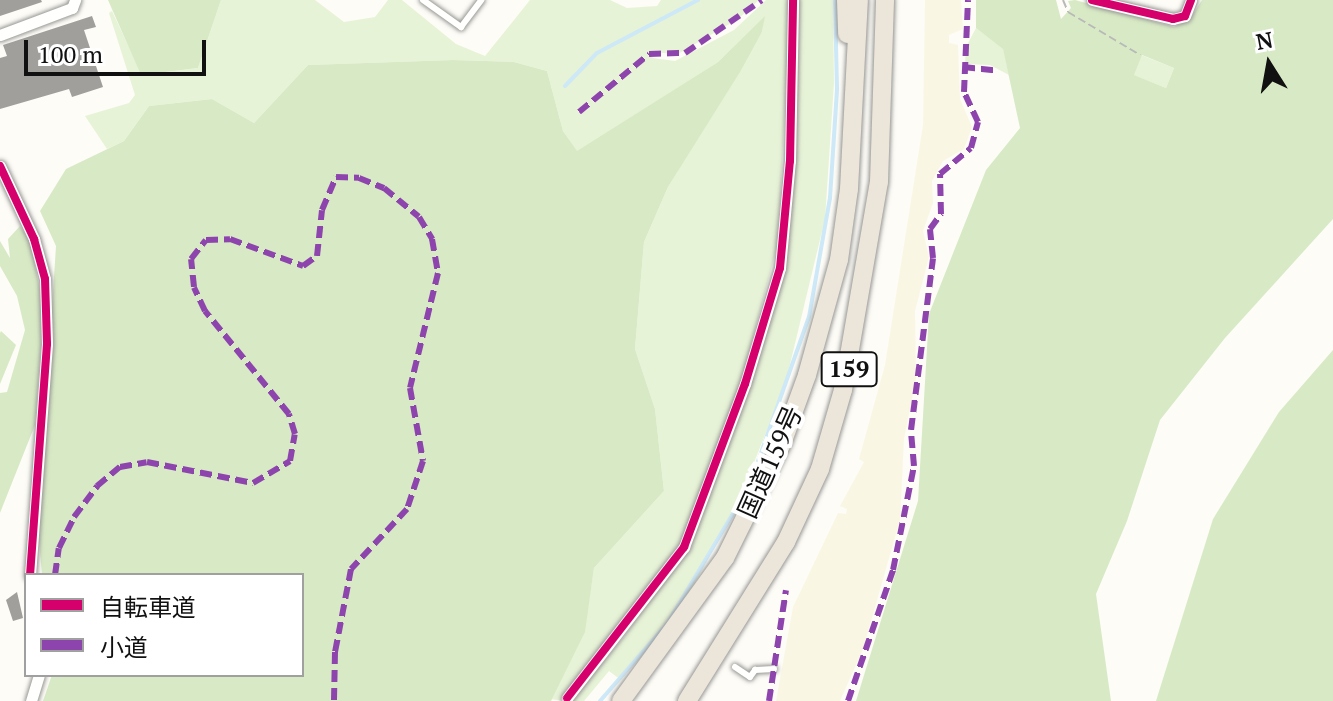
<!DOCTYPE html>
<meta charset="utf-8">
<style>
body{margin:0}
#map{position:relative;width:1333px;height:701px;overflow:hidden;background:#fdfcf7;font-family:"PT Serif","Noto Sans JP",serif}
div>[style]{position:absolute}
[style*='--x']{left:calc(var(--x)*1px);top:calc(var(--y)*1px);width:calc(var(--w)*1px);rotate:calc(var(--a)*1deg)}
.farmland>*{inset:0;background:#f9f7e4}
.green>*{inset:0;background:#e7f3d7}
.forest>*{inset:0;background:#d8eac5}
.stream>*{height:4px;margin:-2px;padding:0 2px;transform-origin:2px;border-radius:2px;background:#cde8f7}
.building>*{inset:0;background:#a19f9c}
.path>*{height:2px;margin-top:-1px;transform-origin:0;background:repeating-linear-gradient(90deg,#b9b9b8 0 8px,transparent 0 12px)}
.roads{filter:drop-shadow(0 0 2px #979795) drop-shadow(0 0 2px #979795)}
.service>*{height:6px;margin:-3px;padding:0 3px;transform-origin:3px;border-radius:3px;background:#fffffe}
.minor>*{height:11px;margin:-5.5px;padding:0 5.5px;transform-origin:5.5px;border-radius:5.5px;background:#fffffe}
.trunk>*{height:18px;margin:-9px;padding:0 9px;transform-origin:9px;border-radius:9px;background:#ece5da}
.quiet>*{height:6px;margin-top:-3px;transform-origin:0;background:repeating-linear-gradient(90deg,#8e44ad 0 12px,transparent 0 18px)}
.cycleway>*{height:8px;margin:-4px;padding:0 4px;transform-origin:4px;border-radius:4px;background:#d6006c}
span{translate:-50% -50%;white-space:nowrap;text-align:center;line-height:1.15;-webkit-text-stroke:8px #fff;paint-order:stroke}
.shield-label span{padding:2px 6px;background:#fff;border:2px solid;border-radius:6px;-webkit-text-stroke-width:0}
.shield-label{font-size:24px;color:#111;font-weight:700}
.street-label{font-size:26px;color:#111}
.legend{position:absolute;left:24px;top:573px;width:280px;height:104px;box-sizing:border-box;background:#fff;border:2px solid #a0a0a0;margin:0;padding:10px 14px;list-style:none;font-size:24px;color:#111}
.legend li{display:flex;align-items:center;gap:16px;height:40px}
.legend b{width:40px;border:2px solid #a0a0a0}
.north{position:absolute;left:1229px;top:24px;width:80px;height:80px;-webkit-text-stroke:6px #fff;paint-order:stroke;rotate:349deg;font-size:22px;font-weight:700;line-height:32px;text-align:center;color:#111}
.north::after{content:'';display:block;margin:auto;width:28px;height:36px;background:#111;clip-path:polygon(50% 0,100% 100%,50% 72%,0 100%)}
.scale{position:absolute;left:24px;top:40px;width:182px;height:36px;box-sizing:border-box;border:4px solid #111;border-top:0;padding-left:10px;font-size:24px;line-height:28px;white-space:nowrap;color:#111;-webkit-text-stroke:6px #fff;paint-order:stroke}
</style>
<div id="map">
<div class="farmland">
<i style="clip-path:polygon(925px 0,961px 0,963px 29px,949px 35px,949px 43px,958px 45px,960px 99px,972px 127px,964px 149px,943px 161px,932px 181px,933px 203px,923px 231px,929px 257px,915px 311px,916px 379px,904px 439px,900px 520px,863px 649px,840px 701px,776px 701px,793px 607px,838px 513px,846px 514px,847px 509px,840px 506px,864px 462px,859px 459px,885px 365px,923px 125px)"></i>
</div>
<div class="green">
<i style="clip-path:polygon(221px 0,315px 0,344px 22px,375px 17px,388px 0,402px 0,456px 44px,485px 56px,530px 0,610px 0,627px 8px,657px 6px,661px 0,759px 0,738px 19px,678px 54px,649px 52px,653px 58px,675px 61px,734px 30px,766px 0,790px 0,778px 243px,740px 386px,680px 549px,567px 701px,549px 699px,584px 632px,594px 568px,664px 491px,655px 409px,635px 349px,644px 242px,668px 187px,762px 32px,764px 18px,718px 62px,577px 152px,563px 131px,547px 71px,514px 62px,453px 60px,308px 65px,254px 123px,212px 99px,149px 106px,124px 141px,107px 149px,85px 116px,129px 103px,135px 95px,109px 13px,112px 11px,142px 75px,198px 68px)"></i>
<i style="clip-path:polygon(797px 0,833px 0,834px 83px,825px 219px,785px 385px,737px 505px,694px 585px,621px 680px,609px 671px,584px 701px,570px 701px,625px 636px,690px 542px,785px 248px,796px 143px)"></i>
<i style="clip-path:polygon(976px 28px,1003px 48px,1009px 75px,990px 65px,965px 64px,966px 47px)"></i>
<i style="clip-path:polygon(1141px 55px,1174px 68px,1166px 88px,1133px 75px)"></i>
</div>
<div class="forest">
<i style="clip-path:polygon(108px 0,221px 0,198px 68px,141px 75px)"></i>
<i style="clip-path:polygon(evenodd,976px 0,1056px 0,1061px 19px,1071px 8px,1068px 1px,1075px 0,1174px 27px,1190px 19px,1202px 0,1333px 0,1333px 219px,1225px 338px,1160px 420px,1127px 521px,1096px 594px,1111px 701px,856px 701px,918px 501px,929px 314px,986px 170px,1020px 128px,1003px 49px,976px 28px,976px 0,1142px 55px,1174px 68px,1166px 88px,1134px 75px,1142px 55px)"></i>
<i style="clip-path:polygon(765px 16px,762px 32px,740px 72px,668px 187px,644px 242px,635px 349px,655px 409px,664px 491px,594px 568px,585px 632px,551px 701px,43px 701px,52px 675px,302px 675px,302px 575px,42px 575px,38px 529px,56px 246px,40px 211px,66px 169px,124px 141px,149px 106px,212px 99px,254px 123px,308px 65px,453px 60px,514px 62px,547px 71px,563px 131px,577px 151px,718px 62px)"></i>
<i style="clip-path:polygon(20px 226px,30px 242px,44px 309px,35px 425px,0 513px,0 393px,7px 392px,25px 330px,17px 296px,0 266px,0 241px,10px 258px,8px 239px)"></i>
<i style="clip-path:polygon(1px 331px,16px 345px,0 384px,0 333px)"></i>
<i style="clip-path:polygon(1333px 350px,1333px 701px,1156px 701px,1213px 519px,1279px 412px)"></i>
</div>
<div class="stream">
<i style="--x:565;--y:86;--w:46;--a:-45.9"></i>
<i style="--x:597;--y:53;--w:114;--a:-27.7"></i>
<i style="--x:600;--y:701;--w:102;--a:-49"></i>
<i style="--x:667;--y:624;--w:160;--a:-59.1"></i>
<i style="--x:749;--y:487;--w:180;--a:-70.6"></i>
<i style="--x:809;--y:317;--w:121;--a:-80"></i>
<i style="--x:830;--y:198;--w:109;--a:-86.3"></i>
<i style="--x:837;--y:89;--w:89;--a:-91.3"></i>
</div>
<div class="building">
<i style="clip-path:polygon(0 0,41px 0,42px 2px,0 16px)"></i>
<i style="clip-path:polygon(92px 16px,96px 27px,84px 30px,103px 87px,72px 97px,69px 89px,0 109px,0 58px,7px 56px,3px 45px)"></i>
<i style="clip-path:polygon(17px 592px,23px 618px,13px 621px,6px 600px)"></i>
</div>
<div class="path">
<i style="--x:1063;--y:0;--w:13;--a:67"></i>
<i style="--x:1068;--y:12;--w:84;--a:30.8"></i>
</div>
<div class="roads">
<div class="service">
<i style="--x:423;--y:0;--w:47;--a:35.4"></i>
<i style="--x:461;--y:27;--w:34;--a:-53"></i>
<i style="--x:735;--y:667;--w:18;--a:34"></i>
<i style="--x:750;--y:677;--w:9;--a:-54"></i>
<i style="--x:755;--y:670;--w:19;--a:-3"></i>
</div>
<div class="minor">
<i style="--x:1092;--y:0;--w:83;--a:13.2"></i>
<i style="--x:1173;--y:19;--w:12;--a:-14"></i>
<i style="--x:1185;--y:16;--w:17;--a:-69"></i>
<i style="--x:0;--y:35;--w:77;--a:-20.6"></i>
<i style="--x:72;--y:8;--w:9;--a:-69"></i>
<i style="--x:0;--y:166;--w:81;--a:65"></i>
<i style="--x:34;--y:239;--w:41;--a:74.6"></i>
<i style="--x:45;--y:279;--w:65;--a:88.2"></i>
<i style="--x:47;--y:344;--w:232;--a:94.2"></i>
<i style="--x:567;--y:698;--w:191;--a:-52.2"></i>
<i style="--x:684;--y:547;--w:174;--a:-69.5"></i>
<i style="--x:745;--y:384;--w:121;--a:-73.2"></i>
<i style="--x:780;--y:268;--w:107;--a:-84.7"></i>
<i style="--x:790;--y:161;--w:161;--a:-88.9"></i>
<i style="--x:31;--y:701;--w:27;--a:-73"></i>
</div>
<div class="trunk">
<i style="--x:846;--y:0;--w:34;--a:88"></i>
<i style="--x:621;--y:701;--w:177;--a:-54"></i>
<i style="--x:725;--y:558;--w:131;--a:-63.6"></i>
<i style="--x:783;--y:441;--w:70;--a:-70"></i>
<i style="--x:807;--y:375;--w:119;--a:-74.5"></i>
<i style="--x:839;--y:260;--w:72;--a:-82"></i>
<i style="--x:849;--y:189;--w:189;--a:-87"></i>
<i style="--x:687;--y:701;--w:187;--a:-58.1"></i>
<i style="--x:786;--y:542;--w:81;--a:-65"></i>
<i style="--x:820;--y:469;--w:82;--a:-73.8"></i>
<i style="--x:843;--y:390;--w:211;--a:-80.2"></i>
<i style="--x:879;--y:182;--w:182;--a:-88.1"></i>
</div>
</div>
<div class="quiet">
<i style="--x:963;--y:67;--w:31;--a:6"></i>
<i style="--x:579;--y:112;--w:91;--a:-39.6"></i>
<i style="--x:649;--y:54;--w:36;--a:-2"></i>
<i style="--x:685;--y:53;--w:93;--a:-34.5"></i>
<i style="--x:55;--y:575;--w:27;--a:-82"></i>
<i style="--x:59;--y:548;--w:34;--a:-64"></i>
<i style="--x:74;--y:517;--w:39;--a:-53"></i>
<i style="--x:97;--y:486;--w:30;--a:-40"></i>
<i style="--x:120;--y:467;--w:27;--a:-10"></i>
<i style="--x:147;--y:462;--w:108;--a:11.2"></i>
<i style="--x:253;--y:483;--w:43;--a:-30.7"></i>
<i style="--x:290;--y:461;--w:27;--a:-80"></i>
<i style="--x:295;--y:434;--w:21;--a:-107"></i>
<i style="--x:289;--y:414;--w:133;--a:-129.2"></i>
<i style="--x:205;--y:311;--w:26;--a:-115"></i>
<i style="--x:194;--y:287;--w:28;--a:-96"></i>
<i style="--x:191;--y:259;--w:24;--a:-52"></i>
<i style="--x:206;--y:240;--w:24;--a:-2"></i>
<i style="--x:230;--y:239;--w:78;--a:20.3"></i>
<i style="--x:303;--y:266;--w:17;--a:-36"></i>
<i style="--x:317;--y:256;--w:46;--a:-83.8"></i>
<i style="--x:322;--y:210;--w:36;--a:-67"></i>
<i style="--x:336;--y:177;--w:23;--a:2"></i>
<i style="--x:359;--y:178;--w:27;--a:22"></i>
<i style="--x:384;--y:188;--w:45;--a:39.6"></i>
<i style="--x:419;--y:217;--w:26;--a:59"></i>
<i style="--x:432;--y:239;--w:35;--a:80"></i>
<i style="--x:438;--y:273;--w:118;--a:103.7"></i>
<i style="--x:410;--y:388;--w:74;--a:79.9"></i>
<i style="--x:423;--y:461;--w:51;--a:108.4"></i>
<i style="--x:407;--y:509;--w:82;--a:133"></i>
<i style="--x:351;--y:569;--w:85;--a:100.9"></i>
<i style="--x:335;--y:652;--w:49;--a:91.2"></i>
<i style="--x:769;--y:701;--w:112;--a:-81.3"></i>
<i style="--x:848;--y:701;--w:139;--a:-71"></i>
<i style="--x:893;--y:570;--w:106;--a:-78.6"></i>
<i style="--x:914;--y:466;--w:36;--a:-95"></i>
<i style="--x:911;--y:430;--w:173;--a:-82.7"></i>
<i style="--x:933;--y:258;--w:29;--a:-96"></i>
<i style="--x:930;--y:229;--w:19;--a:-54"></i>
<i style="--x:941;--y:214;--w:40;--a:-91.4"></i>
<i style="--x:940;--y:174;--w:40;--a:-40"></i>
<i style="--x:971;--y:148;--w:27;--a:-75"></i>
<i style="--x:978;--y:122;--w:33;--a:-115"></i>
<i style="--x:964;--y:92;--w:92;--a:-87.5"></i>
</div>
<div class="cycleway">
<i style="--x:1092;--y:0;--w:83;--a:13.2"></i>
<i style="--x:1173;--y:19;--w:12;--a:-14"></i>
<i style="--x:1185;--y:16;--w:17;--a:-69"></i>
<i style="--x:0;--y:166;--w:81;--a:65"></i>
<i style="--x:34;--y:239;--w:41;--a:74.6"></i>
<i style="--x:45;--y:279;--w:65;--a:88.2"></i>
<i style="--x:47;--y:344;--w:232;--a:94.2"></i>
<i style="--x:567;--y:698;--w:191;--a:-52.2"></i>
<i style="--x:684;--y:547;--w:174;--a:-69.5"></i>
<i style="--x:745;--y:384;--w:121;--a:-73.2"></i>
<i style="--x:780;--y:268;--w:107;--a:-84.7"></i>
<i style="--x:790;--y:161;--w:161;--a:-88.9"></i>
</div>
<div class="shield-label">
<span style="left:849px;top:369px">159</span>
</div>
<div class="street-label">
<span style="left:770px;top:462px;rotate:-66deg">国道159号</span>
</div>
<ul class="legend">
<li><b style="height:10px;background:#d6006c"></b>自転車道</li>
<li><b style="height:10px;background:#8e44ad"></b>小道</li>
</ul>
<div class="north">N</div>
<div class="scale">100 m</div>
</div>
